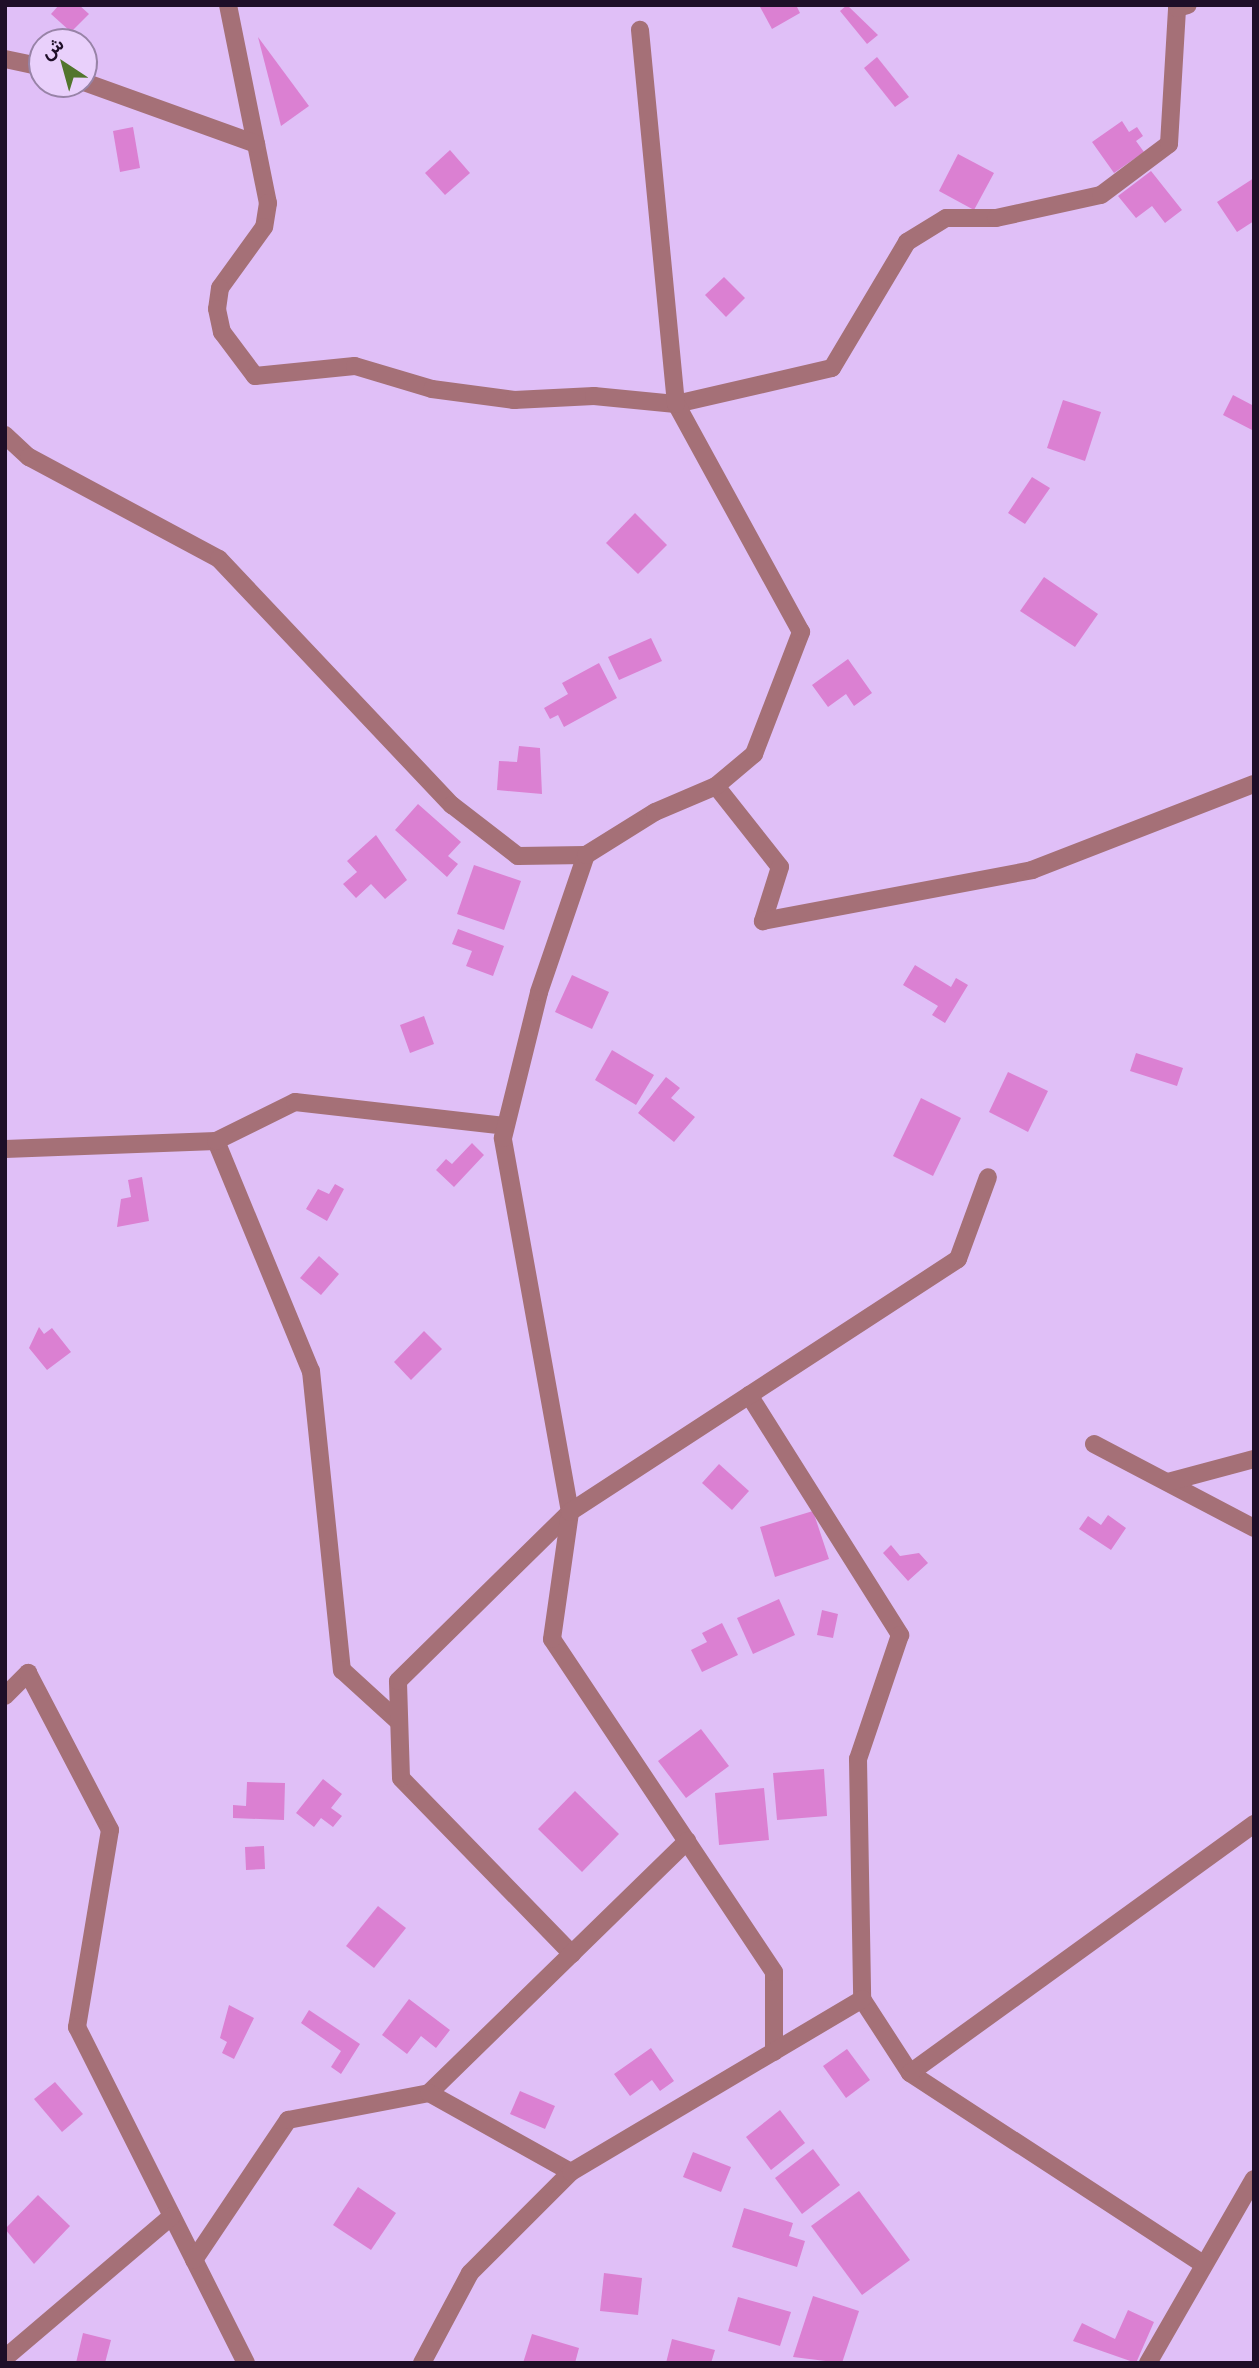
<!DOCTYPE html>
<meta charset="utf-8">
<style>
body{margin:0}
#map{position:relative;width:1259px;height:2368px;overflow:hidden;background:#e0bff7;font-family:"Asap Condensed",Vazirmatn,sans-serif}
div>[style]{position:absolute}
[style*='--x']{left:calc(var(--x)*1px);top:calc(var(--y)*1px);width:calc(var(--w)*1px);rotate:calc(var(--a)*1deg)}
.building>*{inset:0;background:#db80d2}
.street>*{height:18px;margin:-9px;padding:0 9px;transform-origin:9px;border-radius:9px;background:#a57077}
span{translate:-50% -50%;white-space:nowrap;text-align:center;line-height:1.15;-webkit-text-stroke:5px #e9d0fb;paint-order:stroke}
.frame{position:absolute;inset:0;border:7px solid #1f0f28;pointer-events:none}
.north{position:absolute;left:28px;top:28px;width:70px;height:70px;box-sizing:border-box;background:#e9d0fb;border:2px solid #9883a7;border-radius:50%;rotate:324deg;font-size:19px;font-weight:700;line-height:28px;text-align:center;color:#1f0f28}
.north::after{content:'';display:block;margin:auto;width:24px;height:32px;background:#52752d;clip-path:polygon(50% 0,100% 100%,50% 72%,0 100%)}
</style>
<div id="map">
<div class="building">
<i style="clip-path:polygon(59px 5px,79px 5px,89px 14px,71px 32px,51px 14px)"></i>
<i style="clip-path:polygon(759px 5px,796px 5px,800px 13px,772px 29px)"></i>
<i style="clip-path:polygon(847px 5px,878px 35px,867px 44px,840px 11px)"></i>
<i style="clip-path:polygon(258px 37px,309px 106px,281px 126px)"></i>
<i style="clip-path:polygon(877px 57px,909px 97px,895px 107px,864px 68px)"></i>
<i style="clip-path:polygon(1122px 121px,1129px 132px,1137px 127px,1143px 136px,1136px 141px,1144px 152px,1114px 173px,1092px 142px)"></i>
<i style="clip-path:polygon(133px 127px,140px 168px,120px 172px,113px 131px)"></i>
<i style="clip-path:polygon(450px 150px,470px 173px,445px 195px,425px 173px)"></i>
<i style="clip-path:polygon(958px 154px,994px 173px,974px 210px,939px 191px)"></i>
<i style="clip-path:polygon(1151px 171px,1182px 210px,1165px 223px,1152px 206px,1136px 218px,1118px 196px)"></i>
<i style="clip-path:polygon(1254px 178px,1254px 221px,1237px 232px,1217px 202px)"></i>
<i style="clip-path:polygon(724px 277px,745px 298px,726px 317px,705px 295px)"></i>
<i style="clip-path:polygon(1233px 395px,1254px 406px,1254px 431px,1223px 415px)"></i>
<i style="clip-path:polygon(1063px 400px,1101px 412px,1085px 461px,1047px 448px)"></i>
<i style="clip-path:polygon(1032px 477px,1050px 488px,1025px 524px,1008px 513px)"></i>
<i style="clip-path:polygon(635px 513px,667px 545px,638px 574px,606px 543px)"></i>
<i style="clip-path:polygon(1044px 577px,1098px 614px,1075px 647px,1020px 611px)"></i>
<i style="clip-path:polygon(651px 638px,662px 661px,619px 680px,608px 657px)"></i>
<i style="clip-path:polygon(848px 659px,872px 693px,854px 706px,846px 694px,828px 707px,812px 685px)"></i>
<i style="clip-path:polygon(599px 663px,617px 698px,564px 727px,558px 715px,550px 719px,544px 708px,568px 694px,562px 683px)"></i>
<i style="clip-path:polygon(519px 746px,540px 748px,542px 794px,497px 790px,499px 761px,517px 762px)"></i>
<i style="clip-path:polygon(418px 804px,461px 842px,448px 856px,458px 864px,447px 877px,395px 830px)"></i>
<i style="clip-path:polygon(376px 835px,407px 880px,385px 899px,371px 884px,356px 898px,343px 884px,357px 872px,347px 861px)"></i>
<i style="clip-path:polygon(474px 865px,521px 881px,504px 930px,457px 914px)"></i>
<i style="clip-path:polygon(458px 929px,504px 946px,493px 976px,466px 966px,472px 951px,452px 944px)"></i>
<i style="clip-path:polygon(915px 965px,951px 987px,956px 978px,968px 985px,945px 1023px,932px 1015px,938px 1006px,903px 985px)"></i>
<i style="clip-path:polygon(572px 975px,609px 992px,592px 1029px,555px 1012px)"></i>
<i style="clip-path:polygon(424px 1016px,434px 1044px,410px 1053px,400px 1025px)"></i>
<i style="clip-path:polygon(612px 1050px,654px 1075px,636px 1105px,595px 1080px)"></i>
<i style="clip-path:polygon(1136px 1053px,1183px 1068px,1177px 1086px,1130px 1071px)"></i>
<i style="clip-path:polygon(1008px 1072px,1048px 1091px,1028px 1132px,989px 1112px)"></i>
<i style="clip-path:polygon(666px 1077px,680px 1088px,671px 1098px,695px 1117px,674px 1142px,638px 1113px)"></i>
<i style="clip-path:polygon(921px 1098px,961px 1118px,933px 1176px,893px 1156px)"></i>
<i style="clip-path:polygon(472px 1143px,484px 1155px,454px 1187px,436px 1170px,446px 1159px,452px 1164px)"></i>
<i style="clip-path:polygon(142px 1177px,149px 1221px,117px 1227px,121px 1199px,131px 1197px,128px 1180px)"></i>
<i style="clip-path:polygon(335px 1184px,344px 1189px,327px 1221px,306px 1209px,318px 1189px,329px 1194px)"></i>
<i style="clip-path:polygon(319px 1256px,339px 1274px,321px 1295px,300px 1278px)"></i>
<i style="clip-path:polygon(39px 1327px,44px 1334px,52px 1328px,71px 1352px,47px 1370px,29px 1348px)"></i>
<i style="clip-path:polygon(424px 1331px,442px 1349px,411px 1380px,394px 1362px)"></i>
<i style="clip-path:polygon(719px 1464px,749px 1491px,732px 1510px,702px 1483px)"></i>
<i style="clip-path:polygon(813px 1511px,829px 1559px,775px 1577px,760px 1527px)"></i>
<i style="clip-path:polygon(1108px 1515px,1126px 1528px,1111px 1550px,1079px 1529px,1088px 1516px,1101px 1525px)"></i>
<i style="clip-path:polygon(891px 1545px,900px 1556px,919px 1553px,928px 1563px,908px 1581px,883px 1553px)"></i>
<i style="clip-path:polygon(779px 1599px,795px 1635px,753px 1654px,737px 1618px)"></i>
<i style="clip-path:polygon(822px 1610px,838px 1614px,833px 1638px,817px 1635px)"></i>
<i style="clip-path:polygon(722px 1623px,738px 1655px,702px 1672px,691px 1650px,707px 1642px,702px 1633px)"></i>
<i style="clip-path:polygon(701px 1729px,729px 1766px,686px 1798px,658px 1761px)"></i>
<i style="clip-path:polygon(824px 1769px,827px 1816px,777px 1820px,773px 1773px)"></i>
<i style="clip-path:polygon(323px 1779px,342px 1794px,331px 1808px,342px 1816px,333px 1827px,321px 1818px,314px 1827px,296px 1813px)"></i>
<i style="clip-path:polygon(247px 1782px,285px 1783px,284px 1820px,233px 1818px,233px 1805px,246px 1806px)"></i>
<i style="clip-path:polygon(764px 1788px,769px 1840px,719px 1845px,715px 1793px)"></i>
<i style="clip-path:polygon(575px 1791px,619px 1834px,582px 1872px,538px 1829px)"></i>
<i style="clip-path:polygon(264px 1846px,265px 1869px,246px 1870px,245px 1847px)"></i>
<i style="clip-path:polygon(378px 1906px,406px 1928px,374px 1968px,346px 1946px)"></i>
<i style="clip-path:polygon(409px 1999px,450px 2030px,436px 2048px,421px 2036px,407px 2054px,382px 2035px)"></i>
<i style="clip-path:polygon(229px 2005px,254px 2018px,234px 2059px,222px 2053px,227px 2042px,220px 2038px)"></i>
<i style="clip-path:polygon(309px 2010px,360px 2044px,341px 2074px,331px 2067px,341px 2051px,301px 2023px)"></i>
<i style="clip-path:polygon(651px 2048px,674px 2081px,660px 2091px,652px 2080px,630px 2096px,614px 2074px)"></i>
<i style="clip-path:polygon(847px 2049px,870px 2080px,846px 2098px,823px 2066px)"></i>
<i style="clip-path:polygon(55px 2082px,83px 2114px,62px 2132px,34px 2099px)"></i>
<i style="clip-path:polygon(520px 2091px,555px 2106px,545px 2129px,510px 2114px)"></i>
<i style="clip-path:polygon(780px 2110px,805px 2143px,771px 2170px,746px 2137px)"></i>
<i style="clip-path:polygon(813px 2149px,840px 2185px,802px 2214px,775px 2178px)"></i>
<i style="clip-path:polygon(693px 2152px,731px 2167px,721px 2192px,683px 2177px)"></i>
<i style="clip-path:polygon(358px 2187px,396px 2213px,371px 2250px,333px 2225px)"></i>
<i style="clip-path:polygon(859px 2191px,910px 2260px,862px 2295px,811px 2226px)"></i>
<i style="clip-path:polygon(38px 2195px,70px 2226px,34px 2264px,5px 2229px)"></i>
<i style="clip-path:polygon(744px 2208px,793px 2223px,789px 2236px,805px 2241px,797px 2267px,732px 2247px)"></i>
<i style="clip-path:polygon(604px 2273px,642px 2278px,638px 2315px,600px 2311px)"></i>
<i style="clip-path:polygon(813px 2296px,859px 2311px,842px 2363px,793px 2357px)"></i>
<i style="clip-path:polygon(738px 2297px,791px 2312px,780px 2346px,728px 2331px)"></i>
<i style="clip-path:polygon(1128px 2310px,1154px 2322px,1136px 2363px,1073px 2341px,1082px 2323px,1115px 2339px)"></i>
<i style="clip-path:polygon(83px 2333px,111px 2340px,105px 2363px,76px 2363px)"></i>
<i style="clip-path:polygon(532px 2334px,579px 2348px,575px 2363px,523px 2363px)"></i>
<i style="clip-path:polygon(672px 2339px,715px 2350px,711px 2363px,666px 2363px)"></i>
</div>
<div class="street">
<i style="--x:228;--y:5;--w:202;--a:78.6"></i>
<i style="--x:268;--y:203;--w:24;--a:99"></i>
<i style="--x:264;--y:227;--w:75;--a:125.8"></i>
<i style="--x:220;--y:288;--w:21;--a:98"></i>
<i style="--x:217;--y:309;--w:24;--a:78"></i>
<i style="--x:222;--y:332;--w:55;--a:53.1"></i>
<i style="--x:255;--y:376;--w:100;--a:-5.7"></i>
<i style="--x:355;--y:366;--w:80;--a:16.6"></i>
<i style="--x:432;--y:389;--w:83;--a:7.6"></i>
<i style="--x:514;--y:400;--w:80;--a:-2.9"></i>
<i style="--x:594;--y:396;--w:82;--a:5.6"></i>
<i style="--x:676;--y:404;--w:160;--a:-13"></i>
<i style="--x:832;--y:368;--w:147;--a:-59.2"></i>
<i style="--x:907;--y:242;--w:46;--a:-31.6"></i>
<i style="--x:946;--y:218;--w:50;--a:0"></i>
<i style="--x:996;--y:218;--w:107;--a:-12.4"></i>
<i style="--x:1101;--y:195;--w:85;--a:-36.9"></i>
<i style="--x:1169;--y:144;--w:136;--a:-86.6"></i>
<i style="--x:1177;--y:8;--w:11;--a:-15"></i>
<i style="--x:5;--y:59;--w:38;--a:12"></i>
<i style="--x:84;--y:82;--w:183;--a:19.8"></i>
<i style="--x:5;--y:435;--w:33;--a:43"></i>
<i style="--x:29;--y:457;--w:216;--a:28.2"></i>
<i style="--x:219;--y:559;--w:339;--a:46.6"></i>
<i style="--x:452;--y:805;--w:83;--a:37.7"></i>
<i style="--x:518;--y:856;--w:68;--a:-0.8"></i>
<i style="--x:716;--y:786;--w:103;--a:51.7"></i>
<i style="--x:780;--y:867;--w:57;--a:107.5"></i>
<i style="--x:763;--y:921;--w:274;--a:-10.7"></i>
<i style="--x:1032;--y:870;--w:238;--a:-21.2"></i>
<i style="--x:216;--y:1141;--w:249;--a:67.6"></i>
<i style="--x:311;--y:1371;--w:301;--a:84.1"></i>
<i style="--x:342;--y:1670;--w:77;--a:42.4"></i>
<i style="--x:5;--y:1149;--w:211;--a:-2.2"></i>
<i style="--x:216;--y:1141;--w:88;--a:-26.3"></i>
<i style="--x:295;--y:1102;--w:211;--a:6.5"></i>
<i style="--x:749;--y:1395;--w:284;--a:57.8"></i>
<i style="--x:900;--y:1635;--w:131;--a:108.7"></i>
<i style="--x:858;--y:1759;--w:240;--a:89"></i>
<i style="--x:862;--y:1999;--w:88;--a:57"></i>
<i style="--x:910;--y:2073;--w:350;--a:33.1"></i>
<i style="--x:1094;--y:1444;--w:181;--a:27.7"></i>
<i style="--x:1168;--y:1482;--w:89;--a:-15"></i>
<i style="--x:5;--y:1696;--w:33;--a:-45"></i>
<i style="--x:28;--y:1673;--w:177;--a:62.4"></i>
<i style="--x:110;--y:1830;--w:200;--a:99.5"></i>
<i style="--x:77;--y:2027;--w:376;--a:63.3"></i>
<i style="--x:572;--y:1954;--w:245;--a:-134.2"></i>
<i style="--x:401;--y:1778;--w:97;--a:-91.8"></i>
<i style="--x:398;--y:1681;--w:241;--a:-44.5"></i>
<i style="--x:570;--y:1512;--w:380;--a:-100.2"></i>
<i style="--x:503;--y:1138;--w:150;--a:-76.1"></i>
<i style="--x:539;--y:992;--w:145;--a:-71.1"></i>
<i style="--x:586;--y:855;--w:81;--a:-31.9"></i>
<i style="--x:655;--y:812;--w:66;--a:-23.1"></i>
<i style="--x:716;--y:786;--w:50;--a:-40.1"></i>
<i style="--x:754;--y:754;--w:131;--a:-68.9"></i>
<i style="--x:801;--y:632;--w:260;--a:-118.7"></i>
<i style="--x:676;--y:404;--w:376;--a:-95.5"></i>
<i style="--x:774;--y:2052;--w:80;--a:-90"></i>
<i style="--x:774;--y:1972;--w:400;--a:-123.7"></i>
<i style="--x:552;--y:1639;--w:128;--a:-81.9"></i>
<i style="--x:570;--y:1512;--w:463;--a:-33.1"></i>
<i style="--x:958;--y:1259;--w:87;--a:-69.9"></i>
<i style="--x:910;--y:2073;--w:425;--a:-35.9"></i>
<i style="--x:429;--y:2093;--w:361;--a:-44.3"></i>
<i style="--x:194;--y:2260;--w:169;--a:-56.1"></i>
<i style="--x:288;--y:2120;--w:144;--a:-10.8"></i>
<i style="--x:429;--y:2093;--w:162;--a:29.1"></i>
<i style="--x:5;--y:2358;--w:219;--a:-40.4"></i>
<i style="--x:422;--y:2363;--w:102;--a:-61.9"></i>
<i style="--x:470;--y:2273;--w:143;--a:-45"></i>
<i style="--x:571;--y:2172;--w:339;--a:-30.7"></i>
<i style="--x:1148;--y:2363;--w:212;--a:-60.1"></i>
</div>
<div class="frame"></div>
<div class="north">ش</div>
</div>
